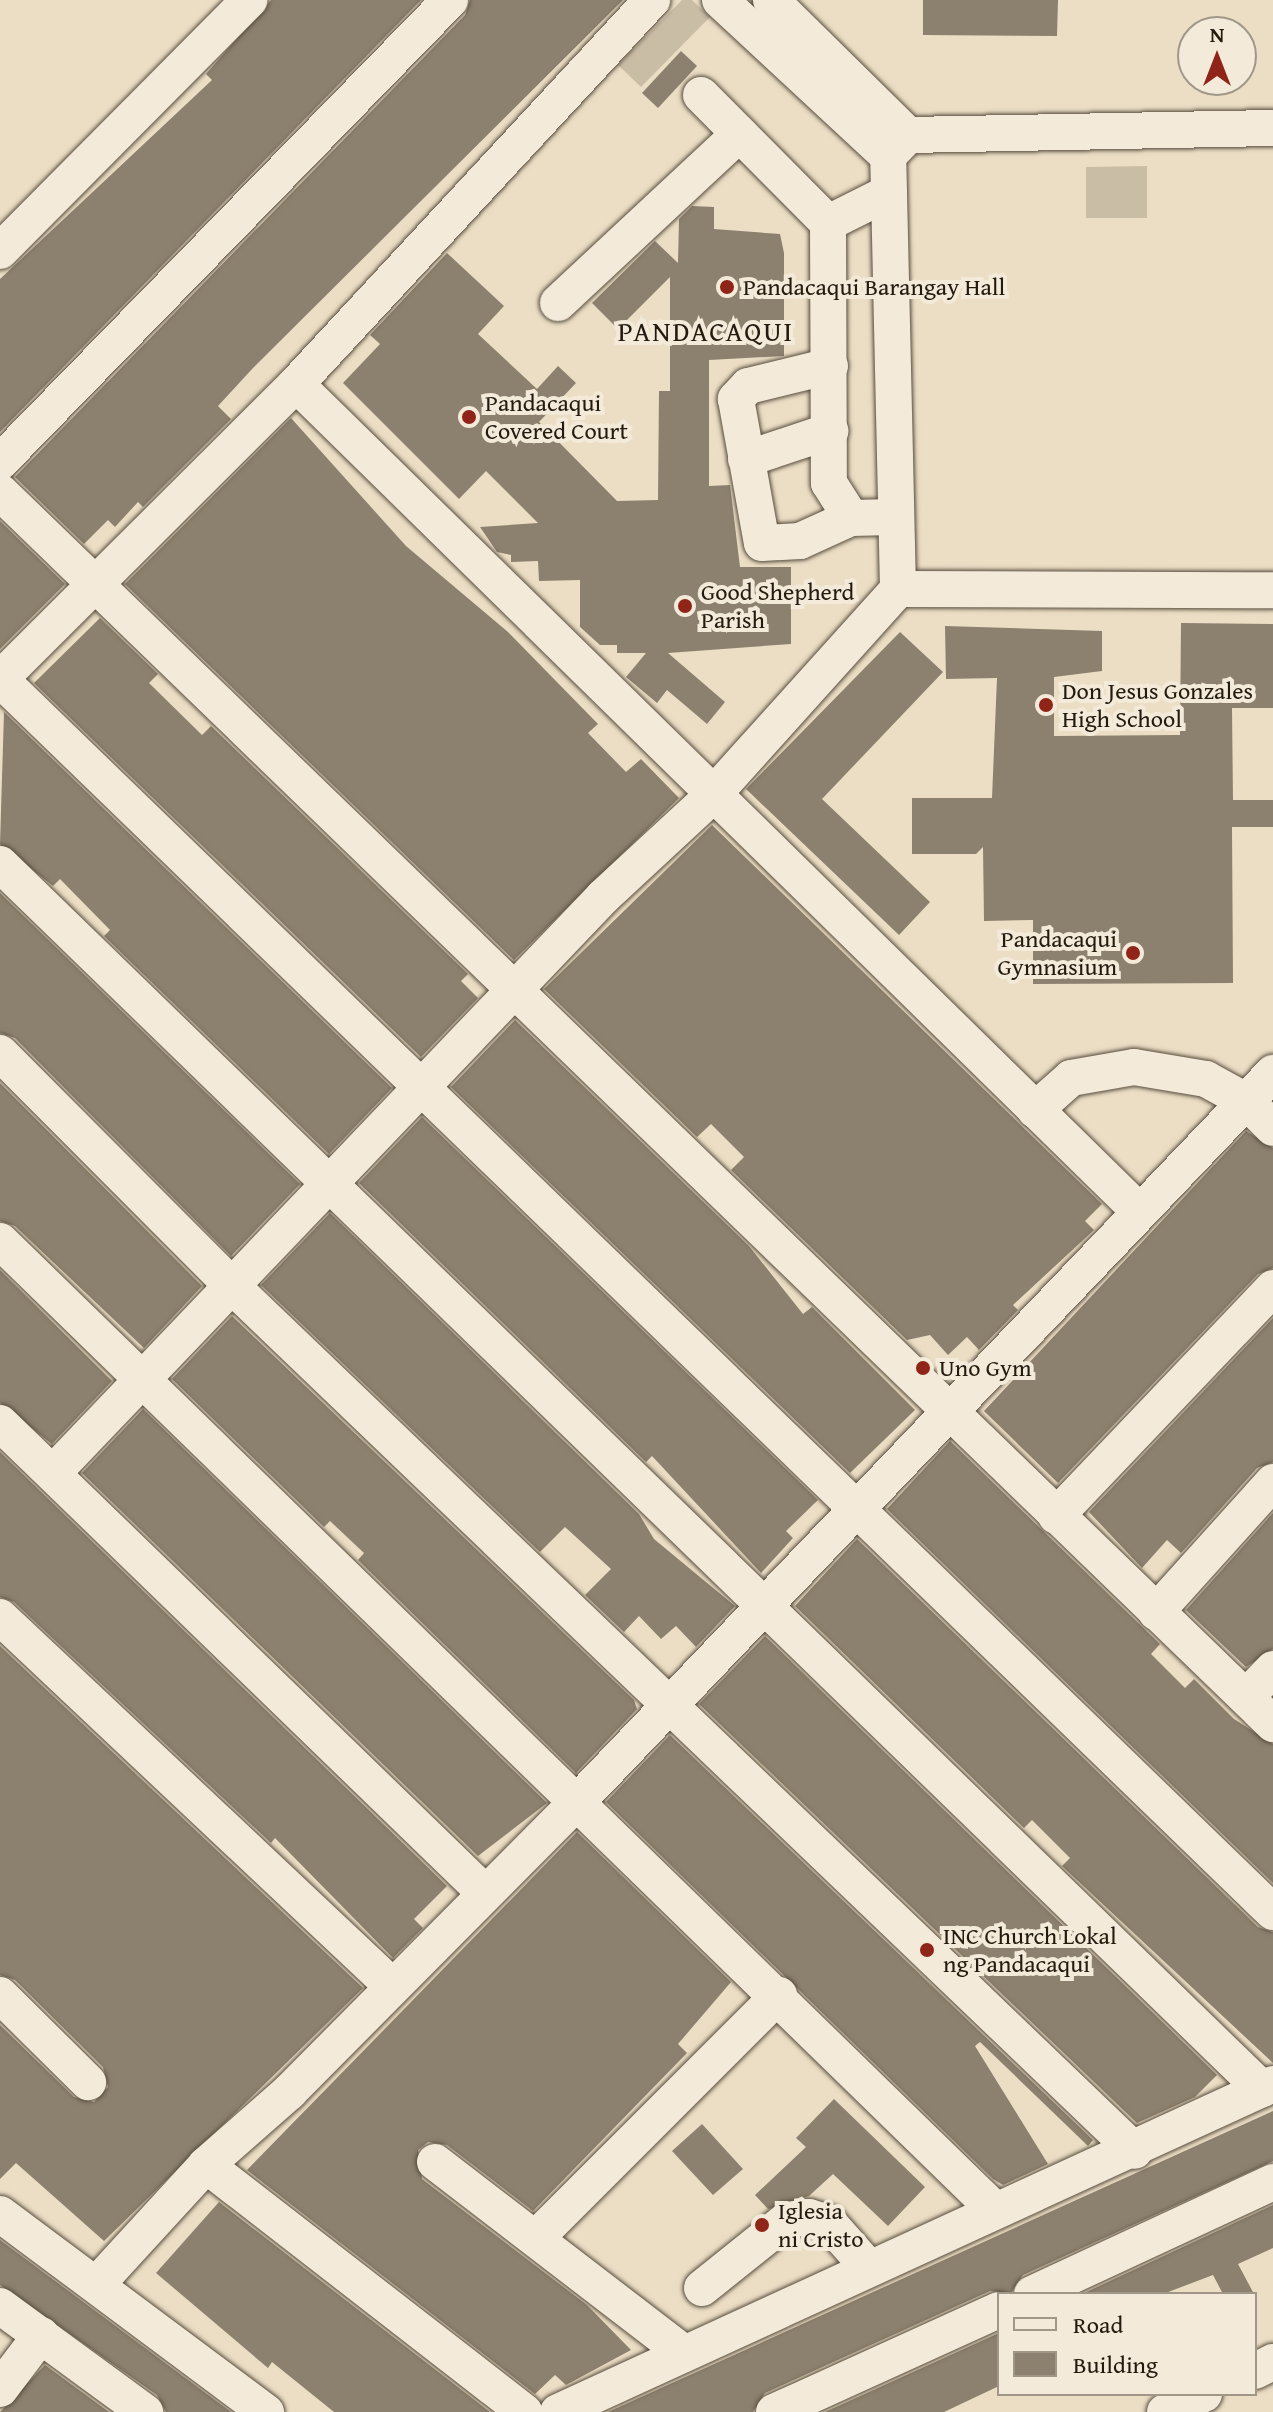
<!DOCTYPE html>
<style>
body{margin:0}
#map{position:relative;width:1273px;height:2412px;overflow:hidden;background:#ecdec5;font-family:"Gentium Book Plus",serif}
div>[style]{position:absolute}
[style*='--x']{left:calc(var(--x)*1px);top:calc(var(--y)*1px);width:calc(var(--w)*1px);rotate:calc(var(--a)*1deg)}
.green>*{inset:0;background:#cabda6}
.building>*{inset:0;background:#8c806e}
.roads{filter:drop-shadow(0 0 2px #564c3d) drop-shadow(0 0 2px #564c3d)}
.minor>*{height:36px;margin:-18px;padding:0 18px;transform-origin:18px;border-radius:18px;background:#f3ead9}
.dots>*{width:22px;height:22px;translate:-50% -50%;box-sizing:border-box;border:4px solid #f3ead9;border-radius:50%}
span{translate:-50% -50%;white-space:nowrap;text-align:center;line-height:1.15;-webkit-text-stroke:8px #f3ead9;paint-order:stroke}
.poi-label{font-size:24px;color:#241b10}
.left{translate:0 -50%;text-align:left}
.right{translate:-100% -50%;text-align:right}
.quarter-label{font-size:28px;color:#241b10;letter-spacing:2px}
.legend{position:absolute;left:997px;top:2292px;width:260px;height:104px;box-sizing:border-box;background:#f3ead9;border:2px solid #a09789;margin:0;padding:10px 14px;list-style:none;font-size:24px;color:#241b10}
.legend li{display:flex;align-items:center;gap:16px;height:40px}
.legend b{width:40px;border:2px solid #a09789}
.north{position:absolute;left:1177px;top:16px;width:80px;height:80px;box-sizing:border-box;background:#f3ead9;border:2px solid #a09789;border-radius:50%;rotate:0deg;font-size:22px;font-weight:700;line-height:32px;text-align:center;color:#241b10}
.north::after{content:'';display:block;margin:auto;width:28px;height:36px;background:#8f2418;clip-path:polygon(50% 0,100% 100%,50% 72%,0 100%)}
</style>
<div id="map">
<div class="green">
<i style="clip-path:polygon(682px 0,692px 0,710px 17px,641px 87px,618px 65px)"></i>
<i style="clip-path:polygon(1147px 166px,1147px 218px,1086px 218px,1086px 167px)"></i>
</div>
<div class="building">
<i style="clip-path:polygon(271px 0,421px 0,0 432px,0 279px,212px 80px,206px 74px)"></i>
<i style="clip-path:polygon(470px 0,623px 0,253px 368px,218px 406px,231px 419px,143px 507px,138px 502px,115px 527px,108px 520px,84px 544px,15px 477px,465px 15px)"></i>
<i style="clip-path:polygon(923px 0,1058px 0,1057px 36px,923px 35px)"></i>
<i style="clip-path:polygon(681px 51px,697px 66px,658px 108px,642px 93px)"></i>
<i style="clip-path:polygon(692px 206px,714px 207px,714px 229px,780px 234px,784px 253px,784px 356px,709px 360px,709px 486px,730px 485px,740px 567px,791px 567px,791px 644px,668px 653px,725px 702px,707px 724px,667px 690px,657px 703px,626px 677px,646px 653px,617px 653px,617px 645px,600px 645px,580px 627px,580px 580px,539px 581px,538px 561px,511px 562px,511px 555px,497px 552px,480px 527px,538px 523px,486px 471px,459px 499px,343px 383px,380px 344px,370px 335px,447px 253px,504px 306px,478px 334px,537px 389px,558px 366px,576px 383px,539px 422px,617px 501px,658px 500px,659px 391px,670px 391px,670px 277px,618px 329px,592px 303px,655px 241px,678px 263px,679px 219px)"></i>
<i style="clip-path:polygon(291px 418px,406px 546px,508px 632px,598px 724px,588px 733px,626px 772px,641px 759px,679px 798px,514px 960px,125px 584px)"></i>
<i style="clip-path:polygon(0 521px,65px 584px,0 649px)"></i>
<i style="clip-path:polygon(100px 618px,158px 674px,149px 683px,202px 735px,211px 726px,468px 974px,461px 981px,478px 998px,421px 1057px,34px 683px)"></i>
<i style="clip-path:polygon(1181px 623px,1273px 624px,1273px 708px,1232px 708px,1233px 800px,1273px 800px,1273px 827px,1232px 827px,1233px 983px,1033px 984px,1033px 920px,984px 921px,983px 847px,976px 854px,912px 854px,912px 798px,992px 798px,997px 678px,946px 679px,945px 626px,1102px 631px,1102px 671px,1054px 677px,1054px 736px,1180px 735px)"></i>
<i style="clip-path:polygon(900px 632px,943px 672px,822px 799px,930px 902px,899px 935px,746px 789px)"></i>
<i style="clip-path:polygon(4px 712px,392px 1088px,329px 1154px,104px 936px,110px 930px,60px 879px,53px 886px,0 844px)"></i>
<i style="clip-path:polygon(712px 825px,1102px 1204px,1085px 1221px,1094px 1230px,1013px 1305px,1018px 1310px,979px 1350px,967px 1337px,948px 1355px,930px 1335px,907px 1340px,731px 1170px,744px 1157px,711px 1124px,697px 1137px,544px 989px)"></i>
<i style="clip-path:polygon(0 893px,300px 1184px,231px 1256px,15px 1038px,0 1033px)"></i>
<i style="clip-path:polygon(515px 1020px,749px 1246px,803px 1314px,812px 1307px,915px 1410px,850px 1473px,451px 1087px)"></i>
<i style="clip-path:polygon(0 1083px,202px 1286px,144px 1348px,15px 1226px,0 1221px)"></i>
<i style="clip-path:polygon(422px 1117px,818px 1500px,786px 1531px,793px 1538px,761px 1573px,652px 1456px,646px 1462px,359px 1183px)"></i>
<i style="clip-path:polygon(1246px 1131px,1273px 1148px,1273px 1268px,1258px 1274px,1058px 1483px,984px 1411px)"></i>
<i style="clip-path:polygon(330px 1213px,639px 1514px,654px 1539px,735px 1606px,696px 1647px,676px 1626px,661px 1639px,639px 1616px,624px 1632px,585px 1595px,611px 1569px,565px 1527px,540px 1552px,261px 1285px)"></i>
<i style="clip-path:polygon(0 1270px,112px 1381px,52px 1444px,0 1403px)"></i>
<i style="clip-path:polygon(232px 1316px,634px 1700px,637px 1709px,576px 1773px,358px 1560px,364px 1553px,330px 1521px,324px 1527px,172px 1379px)"></i>
<i style="clip-path:polygon(1273px 1318px,1273px 1462px,1257px 1468px,1181px 1553px,1167px 1540px,1142px 1568px,1089px 1512px)"></i>
<i style="clip-path:polygon(143px 1409px,547px 1803px,478px 1856px,82px 1473px)"></i>
<i style="clip-path:polygon(950px 1441px,1160px 1644px,1151px 1654px,1185px 1688px,1194px 1679px,1234px 1719px,1273px 1744px,1273px 1883px,887px 1509px)"></i>
<i style="clip-path:polygon(0 1452px,447px 1886px,414px 1919px,423px 1928px,393px 1958px,275px 1838px,271px 1843px,14px 1602px,0 1597px)"></i>
<i style="clip-path:polygon(1273px 1513px,1273px 1649px,1246px 1667px,1186px 1610px)"></i>
<i style="clip-path:polygon(857px 1539px,1258px 1927px,1273px 1932px,1273px 2063px,1062px 1866px,1070px 1858px,1032px 1820px,1024px 1828px,795px 1606px)"></i>
<i style="clip-path:polygon(765px 1636px,1217px 2075px,1195px 2097px,1137px 2123px,699px 1704px)"></i>
<i style="clip-path:polygon(0 1646px,363px 1988px,104px 2241px,16px 2163px,0 2179px,0 2025px,74px 2097px,94px 2102px,108px 2087px,103px 2067px,15px 1980px,0 1975px)"></i>
<i style="clip-path:polygon(670px 1735px,1093px 2140px,1088px 2146px,980px 2042px,975px 2046px,1048px 2164px,1003px 2185px,993px 2179px,606px 1802px)"></i>
<i style="clip-path:polygon(577px 1832px,731px 1982px,678px 2044px,687px 2053px,533px 2211px,447px 2145px,428px 2142px,418px 2150px,422px 2179px,587px 2305px,631px 2350px,566px 2385px,555px 2375px,535px 2394px,247px 2170px)"></i>
<i style="clip-path:polygon(834px 2099px,925px 2187px,888px 2226px,833px 2174px,809px 2196px,768px 2209px,755px 2195px,806px 2147px,796px 2138px)"></i>
<i style="clip-path:polygon(1273px 2111px,1273px 2161px,1023px 2275px,1011px 2293px,990px 2291px,765px 2393px,753px 2412px,608px 2412px)"></i>
<i style="clip-path:polygon(702px 2124px,743px 2169px,713px 2195px,672px 2151px)"></i>
<i style="clip-path:polygon(219px 2202px,490px 2412px,334px 2412px,272px 2362px,268px 2368px,156px 2273px)"></i>
<i style="clip-path:polygon(1273px 2205px,1273px 2248px,1238px 2264px,1254px 2294px,1223px 2294px,1213px 2275px,1163px 2294px,1082px 2294px)"></i>
<i style="clip-path:polygon(0 2240px,231px 2412px,166px 2412px,157px 2395px,0 2285px)"></i>
<i style="clip-path:polygon(999px 2333px,999px 2386px,944px 2412px,825px 2412px)"></i>
<i style="clip-path:polygon(45px 2365px,109px 2412px,0 2412px)"></i>
</div>
<div class="roads">
<div class="minor">
<i style="--x:720;--y:0;--w:229;--a:42.9"></i>
<i style="--x:771;--y:0;--w:192;--a:44.6"></i>
<i style="--x:701;--y:95;--w:180;--a:45.2"></i>
<i style="--x:888;--y:193;--w:67;--a:153.4"></i>
<i style="--x:828;--y:223;--w:260;--a:89.8"></i>
<i style="--x:829;--y:483;--w:41;--a:57.8"></i>
<i style="--x:851;--y:518;--w:42;--a:-1.4"></i>
<i style="--x:0;--y:251;--w:354;--a:-45.2"></i>
<i style="--x:558;--y:303;--w:248;--a:-43"></i>
<i style="--x:830;--y:366;--w:84;--a:166.3"></i>
<i style="--x:748;--y:386;--w:18;--a:133"></i>
<i style="--x:736;--y:399;--w:146;--a:79.8"></i>
<i style="--x:762;--y:543;--w:38;--a:-3"></i>
<i style="--x:800;--y:541;--w:56;--a:-24.3"></i>
<i style="--x:296;--y:384;--w:1182;--a:44.45"></i>
<i style="--x:746;--y:459;--w:89;--a:-18.4"></i>
<i style="--x:0;--y:462;--w:645;--a:-45.75"></i>
<i style="--x:0;--y:492;--w:1772;--a:44.06"></i>
<i style="--x:898;--y:589;--w:375;--a:0.2"></i>
<i style="--x:0;--y:679;--w:1772;--a:44.09"></i>
<i style="--x:0;--y:679;--w:418;--a:-44.9"></i>
<i style="--x:296;--y:384;--w:524;--a:-47.17"></i>
<i style="--x:0;--y:864;--w:1759;--a:44.15"></i>
<i style="--x:0;--y:1053;--w:329;--a:45.1"></i>
<i style="--x:232;--y:1286;--w:1250;--a:43.77"></i>
<i style="--x:1035;--y:1110;--w:48;--a:-41.6"></i>
<i style="--x:1071;--y:1078;--w:64;--a:-9.9"></i>
<i style="--x:1134;--y:1067;--w:73;--a:9.5"></i>
<i style="--x:1206;--y:1079;--w:46;--a:28.8"></i>
<i style="--x:1246;--y:1101;--w:38;--a:45"></i>
<i style="--x:0;--y:1241;--w:1390;--a:44.24"></i>
<i style="--x:0;--y:1423;--w:673;--a:44.1"></i>
<i style="--x:53;--y:1473;--w:796;--a:-46.32"></i>
<i style="--x:603;--y:897;--w:147;--a:-42.8"></i>
<i style="--x:711;--y:797;--w:280;--a:-48"></i>
<i style="--x:898;--y:589;--w:433;--a:-91.3"></i>
<i style="--x:888;--y:156;--w:29;--a:-46"></i>
<i style="--x:908;--y:135;--w:365;--a:-1.1"></i>
<i style="--x:1056;--y:1516;--w:315;--a:-46.4"></i>
<i style="--x:1156;--y:1612;--w:175;--a:-48"></i>
<i style="--x:0;--y:1617;--w:537;--a:43.26"></i>
<i style="--x:1246;--y:1697;--w:39;--a:-46"></i>
<i style="--x:0;--y:1995;--w:124;--a:44.7"></i>
<i style="--x:435;--y:2162;--w:310;--a:37.5"></i>
<i style="--x:206;--y:2165;--w:403;--a:37.8"></i>
<i style="--x:0;--y:2214;--w:332;--a:36.7"></i>
<i style="--x:538;--y:2236;--w:341;--a:-45"></i>
<i style="--x:97;--y:2284;--w:161;--a:-47.5"></i>
<i style="--x:206;--y:2165;--w:111;--a:-41.3"></i>
<i style="--x:289;--y:2092;--w:413;--a:-45.2"></i>
<i style="--x:580;--y:1799;--w:1004;--a:-46.33"></i>
<i style="--x:702;--y:2288;--w:109;--a:-38.7"></i>
<i style="--x:787;--y:2220;--w:22;--a:-8"></i>
<i style="--x:809;--y:2217;--w:21;--a:17"></i>
<i style="--x:829;--y:2223;--w:60;--a:48.4"></i>
<i style="--x:1032;--y:2294;--w:266;--a:-24.9"></i>
<i style="--x:0;--y:2306;--w:180;--a:36.2"></i>
<i style="--x:1255;--y:2371;--w:20;--a:-27"></i>
<i style="--x:0;--y:2389;--w:68;--a:-52.8"></i>
<i style="--x:558;--y:2412;--w:787;--a:-24.64"></i>
<i style="--x:774;--y:2412;--w:247;--a:-24.4"></i>
<i style="--x:1165;--y:2412;--w:43;--a:-24.8"></i>
</div>
</div>
<div class="dots">
<i style="left:727px;top:287px;background:#8f2418"></i>
<i style="left:469px;top:417px;background:#8f2418"></i>
<i style="left:685px;top:606px;background:#8f2418"></i>
<i style="left:1046px;top:705px;background:#8f2418"></i>
<i style="left:1133px;top:953px;background:#8f2418"></i>
<i style="left:923px;top:1368px;background:#8f2418"></i>
<i style="left:927px;top:1950px;background:#8f2418"></i>
<i style="left:762px;top:2225px;background:#8f2418"></i>
</div>
<div class="poi-label">
<span class="left" style="left:743px;top:287px">Pandacaqui Barangay Hall</span>
<span class="left" style="left:485px;top:417px">Pandacaqui<br>Covered Court</span>
<span class="left" style="left:701px;top:606px">Good Shepherd<br>Parish</span>
<span class="left" style="left:1062px;top:705px">Don Jesus Gonzales<br>High School</span>
<span class="right" style="left:1117px;top:953px">Pandacaqui<br>Gymnasium</span>
<span class="left" style="left:939px;top:1368px">Uno Gym</span>
<span class="left" style="left:943px;top:1950px">INC Church Lokal<br>ng Pandacaqui</span>
<span class="left" style="left:778px;top:2225px">Iglesia<br>ni Cristo</span>
</div>
<div class="quarter-label">
<span style="left:706px;top:331px">PANDACAQUI</span>
</div>
<ul class="legend">
<li><b style="height:10px;background:#f3ead9"></b>Road</li>
<li><b style="height:22px;background:#8c806e"></b>Building</li>
</ul>
<div class="north">N</div>
</div>
